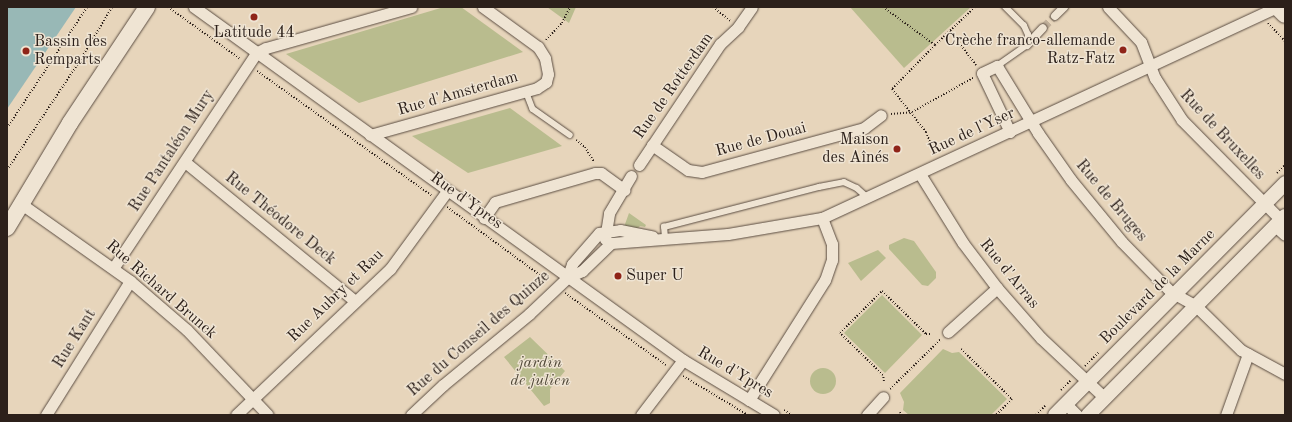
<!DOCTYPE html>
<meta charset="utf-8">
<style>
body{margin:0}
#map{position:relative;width:1292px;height:422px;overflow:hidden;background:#e7d5bb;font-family:"Old Standard TT",serif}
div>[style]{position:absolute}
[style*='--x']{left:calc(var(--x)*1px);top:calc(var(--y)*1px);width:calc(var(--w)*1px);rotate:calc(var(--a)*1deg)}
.green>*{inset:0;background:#b9bc8e}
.round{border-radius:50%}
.water>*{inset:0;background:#98b8b6}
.pedestrian-tunnel>*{height:8px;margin-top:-4px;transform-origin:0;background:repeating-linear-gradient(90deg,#c2b19b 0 8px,transparent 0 12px)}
.path>*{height:2px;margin-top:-1px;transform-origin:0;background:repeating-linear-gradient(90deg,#2c201a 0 1px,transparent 0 3px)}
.roads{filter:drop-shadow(0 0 1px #5b4d42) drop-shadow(0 0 1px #5b4d42)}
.service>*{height:5.5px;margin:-2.75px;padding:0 2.75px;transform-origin:2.75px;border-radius:2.75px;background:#efe4d3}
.pedestrian>*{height:8px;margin:-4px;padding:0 4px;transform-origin:4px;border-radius:4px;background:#efe4d3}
.minor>*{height:11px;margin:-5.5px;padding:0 5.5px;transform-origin:5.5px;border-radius:5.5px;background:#efe4d3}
.tertiary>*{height:14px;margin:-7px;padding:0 7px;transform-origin:7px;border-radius:7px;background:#efe4d3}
.secondary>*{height:16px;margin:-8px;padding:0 8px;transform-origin:8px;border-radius:8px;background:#efe4d3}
.dots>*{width:11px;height:11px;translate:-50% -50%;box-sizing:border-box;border:2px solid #efe4d3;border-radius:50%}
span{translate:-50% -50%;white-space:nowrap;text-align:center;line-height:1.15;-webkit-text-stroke:3px #efe4d3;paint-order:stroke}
.poi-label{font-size:16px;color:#2c201a}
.right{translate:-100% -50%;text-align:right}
.left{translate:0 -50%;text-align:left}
.street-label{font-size:16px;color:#2c201a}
.park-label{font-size:16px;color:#4f4737;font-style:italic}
.frame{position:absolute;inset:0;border:8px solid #2c201a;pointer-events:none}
</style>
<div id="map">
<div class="green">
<i style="clip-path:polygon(444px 7px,461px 7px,523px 52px,359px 103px,286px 54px)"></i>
<i style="clip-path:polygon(547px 7px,576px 7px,569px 23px)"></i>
<i style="clip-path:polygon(850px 7px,971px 7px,904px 68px)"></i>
<i style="clip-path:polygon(510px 108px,562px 146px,468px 173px,412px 136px)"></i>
<i style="clip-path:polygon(629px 213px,646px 225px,645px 227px,640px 226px,637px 229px,624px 227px)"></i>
<i style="clip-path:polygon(904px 238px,914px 241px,936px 272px,936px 278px,928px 286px,922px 285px,889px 249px,889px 245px)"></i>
<i style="clip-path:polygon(878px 250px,886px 258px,861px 281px,848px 263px)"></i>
<i style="clip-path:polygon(882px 295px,922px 335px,885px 373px,844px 333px)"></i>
<i style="clip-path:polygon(530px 337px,565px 371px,550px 389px,550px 403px,544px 406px,504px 357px)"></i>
<i style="clip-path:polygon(943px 349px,952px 353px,959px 352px,1007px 399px,991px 415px,909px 415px,903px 410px,904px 402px,900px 393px)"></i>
<i class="round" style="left:810px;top:368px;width:26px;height:26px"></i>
</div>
<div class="water">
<i style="clip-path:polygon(7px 7px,76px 7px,7px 109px)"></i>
</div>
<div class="pedestrian-tunnel">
<i style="--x:1043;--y:28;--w:17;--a:-45"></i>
</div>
<div class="path">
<i style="--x:168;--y:7;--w:89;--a:35.8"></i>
<i style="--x:713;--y:7;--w:22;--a:39"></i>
<i style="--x:883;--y:7;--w:64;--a:36.2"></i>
<i style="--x:935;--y:45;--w:55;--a:-43.5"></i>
<i style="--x:1268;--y:23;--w:25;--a:47"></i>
<i style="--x:950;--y:31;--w:43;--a:52.6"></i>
<i style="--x:546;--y:40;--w:23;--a:-47"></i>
<i style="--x:562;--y:23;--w:18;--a:-63"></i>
<i style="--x:935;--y:45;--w:62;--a:134.3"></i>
<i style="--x:892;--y:89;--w:55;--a:51.7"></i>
<i style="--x:926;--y:132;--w:24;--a:68"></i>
<i style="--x:257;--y:71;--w:214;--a:35.5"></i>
<i style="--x:891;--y:114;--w:21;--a:-5"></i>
<i style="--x:912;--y:112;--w:70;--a:-29.1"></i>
<i style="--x:7;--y:128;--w:145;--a:-56.5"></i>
<i style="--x:576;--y:140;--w:11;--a:38"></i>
<i style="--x:585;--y:147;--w:17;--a:59"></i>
<i style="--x:7;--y:170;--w:130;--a:-56.3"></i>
<i style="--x:79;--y:62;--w:64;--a:-59"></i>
<i style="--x:1277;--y:173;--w:11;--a:-45"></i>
<i style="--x:447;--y:207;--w:125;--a:36.2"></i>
<i style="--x:565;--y:293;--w:124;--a:35.5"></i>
<i style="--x:961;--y:349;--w:71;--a:44.4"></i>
<i style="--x:1012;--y:399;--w:23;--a:135"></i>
<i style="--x:1085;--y:366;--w:20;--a:-45"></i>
<i style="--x:683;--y:376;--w:76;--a:31"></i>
<i style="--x:884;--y:381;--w:6;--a:-99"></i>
<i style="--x:883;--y:375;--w:60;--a:-135.7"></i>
<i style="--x:840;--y:333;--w:59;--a:-45"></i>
<i style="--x:882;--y:291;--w:62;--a:44.3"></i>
<i style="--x:926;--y:334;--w:5;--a:0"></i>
<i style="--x:890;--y:389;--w:71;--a:-44.4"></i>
<i style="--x:1061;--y:390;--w:14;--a:-45"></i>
<i style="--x:784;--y:410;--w:9;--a:32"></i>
<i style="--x:900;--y:412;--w:4;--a:56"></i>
<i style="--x:1036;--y:415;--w:13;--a:-45"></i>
</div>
<div class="roads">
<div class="service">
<i style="--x:997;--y:66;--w:37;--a:-35"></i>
<i style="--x:1027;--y:45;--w:10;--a:-84"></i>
<i style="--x:1028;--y:35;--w:10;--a:-114"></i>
<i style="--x:1024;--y:26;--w:27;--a:-135"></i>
<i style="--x:526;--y:91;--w:19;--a:69"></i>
<i style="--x:533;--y:109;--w:45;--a:35.1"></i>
<i style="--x:665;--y:238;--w:11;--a:-95"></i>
<i style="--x:664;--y:227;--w:160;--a:-14.5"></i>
<i style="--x:819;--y:187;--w:25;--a:-11"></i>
<i style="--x:844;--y:182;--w:14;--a:25"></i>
<i style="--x:857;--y:188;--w:15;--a:42"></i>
</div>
<div class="pedestrian">
<i style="--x:1055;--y:16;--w:13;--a:-45"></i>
<i style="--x:1027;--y:45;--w:23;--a:-47"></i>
</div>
<div class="minor">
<i style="--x:194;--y:7;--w:603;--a:35.82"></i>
<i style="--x:683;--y:360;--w:106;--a:31.1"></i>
<i style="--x:1108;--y:7;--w:48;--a:46.7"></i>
<i style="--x:1141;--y:42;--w:39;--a:69"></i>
<i style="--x:1155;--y:78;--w:50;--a:57.3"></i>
<i style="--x:1182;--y:120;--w:141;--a:45.3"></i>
<i style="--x:1010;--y:132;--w:65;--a:-115.4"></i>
<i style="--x:982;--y:73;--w:17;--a:-25"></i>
<i style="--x:997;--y:66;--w:79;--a:58.5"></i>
<i style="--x:1038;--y:133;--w:57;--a:54.9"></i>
<i style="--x:1071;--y:180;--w:80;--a:50.6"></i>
<i style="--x:1122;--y:242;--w:70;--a:45.6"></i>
<i style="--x:1171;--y:292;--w:29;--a:29"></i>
<i style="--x:1196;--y:306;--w:63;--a:44.4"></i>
<i style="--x:1241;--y:350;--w:50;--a:28.6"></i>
<i style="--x:370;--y:135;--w:173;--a:-15.7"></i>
<i style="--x:537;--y:88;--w:11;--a:-34"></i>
<i style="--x:546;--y:82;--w:8;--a:-76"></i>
<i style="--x:548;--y:74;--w:16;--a:-101"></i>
<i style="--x:545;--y:58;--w:13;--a:-122"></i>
<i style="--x:538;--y:47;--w:68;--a:-144"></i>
<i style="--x:652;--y:145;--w:44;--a:34.8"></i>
<i style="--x:688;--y:170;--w:14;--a:8"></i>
<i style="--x:702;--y:172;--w:168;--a:-15.2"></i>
<i style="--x:864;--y:128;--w:21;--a:-37"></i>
<i style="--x:185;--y:162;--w:220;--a:39.3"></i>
<i style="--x:639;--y:165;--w:146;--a:-56.2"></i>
<i style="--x:720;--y:44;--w:25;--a:-43"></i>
<i style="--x:738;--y:27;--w:24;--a:-55"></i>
<i style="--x:920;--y:174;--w:81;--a:58.1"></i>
<i style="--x:963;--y:243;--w:56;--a:52.9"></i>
<i style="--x:997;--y:288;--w:67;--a:48.7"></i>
<i style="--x:1041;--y:338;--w:88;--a:43.2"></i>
<i style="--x:20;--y:203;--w:135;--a:35.3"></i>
<i style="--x:130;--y:281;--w:75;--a:40.7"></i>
<i style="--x:187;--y:330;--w:117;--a:46.4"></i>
<i style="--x:484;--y:218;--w:19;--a:-55"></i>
<i style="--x:495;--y:202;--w:104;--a:-16.2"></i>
<i style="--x:595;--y:173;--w:6;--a:0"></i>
<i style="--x:601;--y:173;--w:29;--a:36"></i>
<i style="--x:1275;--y:226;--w:13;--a:42"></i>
<i style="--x:605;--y:239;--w:26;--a:-81"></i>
<i style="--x:609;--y:213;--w:43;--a:-59.3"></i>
<i style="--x:114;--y:267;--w:257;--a:-56.4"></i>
<i style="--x:256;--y:53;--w:11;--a:-27"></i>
<i style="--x:266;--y:48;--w:151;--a:-15.8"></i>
<i style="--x:567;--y:278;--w:15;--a:-70"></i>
<i style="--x:572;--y:264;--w:41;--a:-48.9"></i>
<i style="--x:599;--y:233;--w:21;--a:-8"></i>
<i style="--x:620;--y:230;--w:33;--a:11"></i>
<i style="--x:948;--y:332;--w:66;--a:-41.9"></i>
<i style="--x:749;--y:400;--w:142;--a:-57.7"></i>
<i style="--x:825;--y:280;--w:21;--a:-71"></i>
<i style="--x:832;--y:260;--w:16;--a:-90"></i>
<i style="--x:832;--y:244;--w:28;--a:-111"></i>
<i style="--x:1066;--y:404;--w:16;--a:45"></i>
<i style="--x:46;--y:415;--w:158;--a:-57.9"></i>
<i style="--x:236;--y:415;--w:212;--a:-43.5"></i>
<i style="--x:390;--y:269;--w:97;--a:-53.8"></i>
<i style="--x:411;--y:415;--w:44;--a:-43.2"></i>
<i style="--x:443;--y:385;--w:112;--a:-39.5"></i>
<i style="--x:529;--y:314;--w:52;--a:-43.5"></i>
<i style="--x:567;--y:278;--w:17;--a:-25"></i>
<i style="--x:582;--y:271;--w:40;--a:-44"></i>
<i style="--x:611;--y:243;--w:117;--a:-4.4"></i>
<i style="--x:728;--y:234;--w:95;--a:-9.7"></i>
<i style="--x:822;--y:218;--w:502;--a:-24.88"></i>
<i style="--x:641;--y:415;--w:69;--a:-52.6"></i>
<i style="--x:867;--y:415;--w:24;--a:-48"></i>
<i style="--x:1226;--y:415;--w:65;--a:-70.2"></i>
</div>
<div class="tertiary">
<i style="--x:1055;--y:415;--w:327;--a:-45.2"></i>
<i style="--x:1088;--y:415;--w:280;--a:-45.3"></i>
</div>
<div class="secondary">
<i style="--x:1277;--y:7;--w:11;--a:45"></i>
<i style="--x:7;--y:228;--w:122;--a:-59"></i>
<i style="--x:70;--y:123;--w:139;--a:-56.4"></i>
</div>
</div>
<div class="dots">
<i style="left:254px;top:17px;background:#8f2418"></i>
<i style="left:1123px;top:50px;background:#8f2418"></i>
<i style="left:26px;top:51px;background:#8f2418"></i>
<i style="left:897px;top:149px;background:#8f2418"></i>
<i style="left:618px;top:276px;background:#8f2418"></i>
</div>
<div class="poi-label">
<span style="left:254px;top:33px">Latitude 44</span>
<span class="right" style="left:1115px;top:50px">Crèche franco-allemande<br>Ratz-Fatz</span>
<span class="left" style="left:34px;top:51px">Bassin des<br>Remparts</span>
<span class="right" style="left:889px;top:149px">Maison<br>des Aînés</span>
<span class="left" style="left:626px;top:276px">Super U</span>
</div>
<div class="street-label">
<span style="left:674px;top:86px;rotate:-55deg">Rue de Rotterdam</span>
<span style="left:458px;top:94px;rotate:-16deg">Rue d'Amsterdam</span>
<span style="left:972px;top:132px;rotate:-25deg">Rue de l'Yser</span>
<span style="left:1222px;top:135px;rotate:47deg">Rue de Bruxelles</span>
<span style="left:761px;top:140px;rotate:-15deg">Rue de Douai</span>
<span style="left:172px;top:151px;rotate:-57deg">Rue Pantaléon Mury</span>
<span style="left:466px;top:201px;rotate:36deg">Rue d'Ypres</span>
<span style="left:1111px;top:201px;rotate:50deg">Rue de Bruges</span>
<span style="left:280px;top:219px;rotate:39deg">Rue Théodore Deck</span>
<span style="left:1009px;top:274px;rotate:51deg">Rue d'Arras</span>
<span style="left:1158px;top:287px;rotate:-45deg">Boulevard de la Marne</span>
<span style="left:161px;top:290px;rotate:41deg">Rue Richard Brunck</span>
<span style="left:336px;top:296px;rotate:-44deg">Rue Aubry et Rau</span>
<span style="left:479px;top:334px;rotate:-41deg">Rue du Conseil des Quinze</span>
<span style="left:75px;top:339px;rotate:-58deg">Rue Kant</span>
<span style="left:735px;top:373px;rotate:31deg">Rue d'Ypres</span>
</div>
<div class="park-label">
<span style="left:540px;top:372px">jardin<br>de julien</span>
</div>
<div class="frame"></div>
</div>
